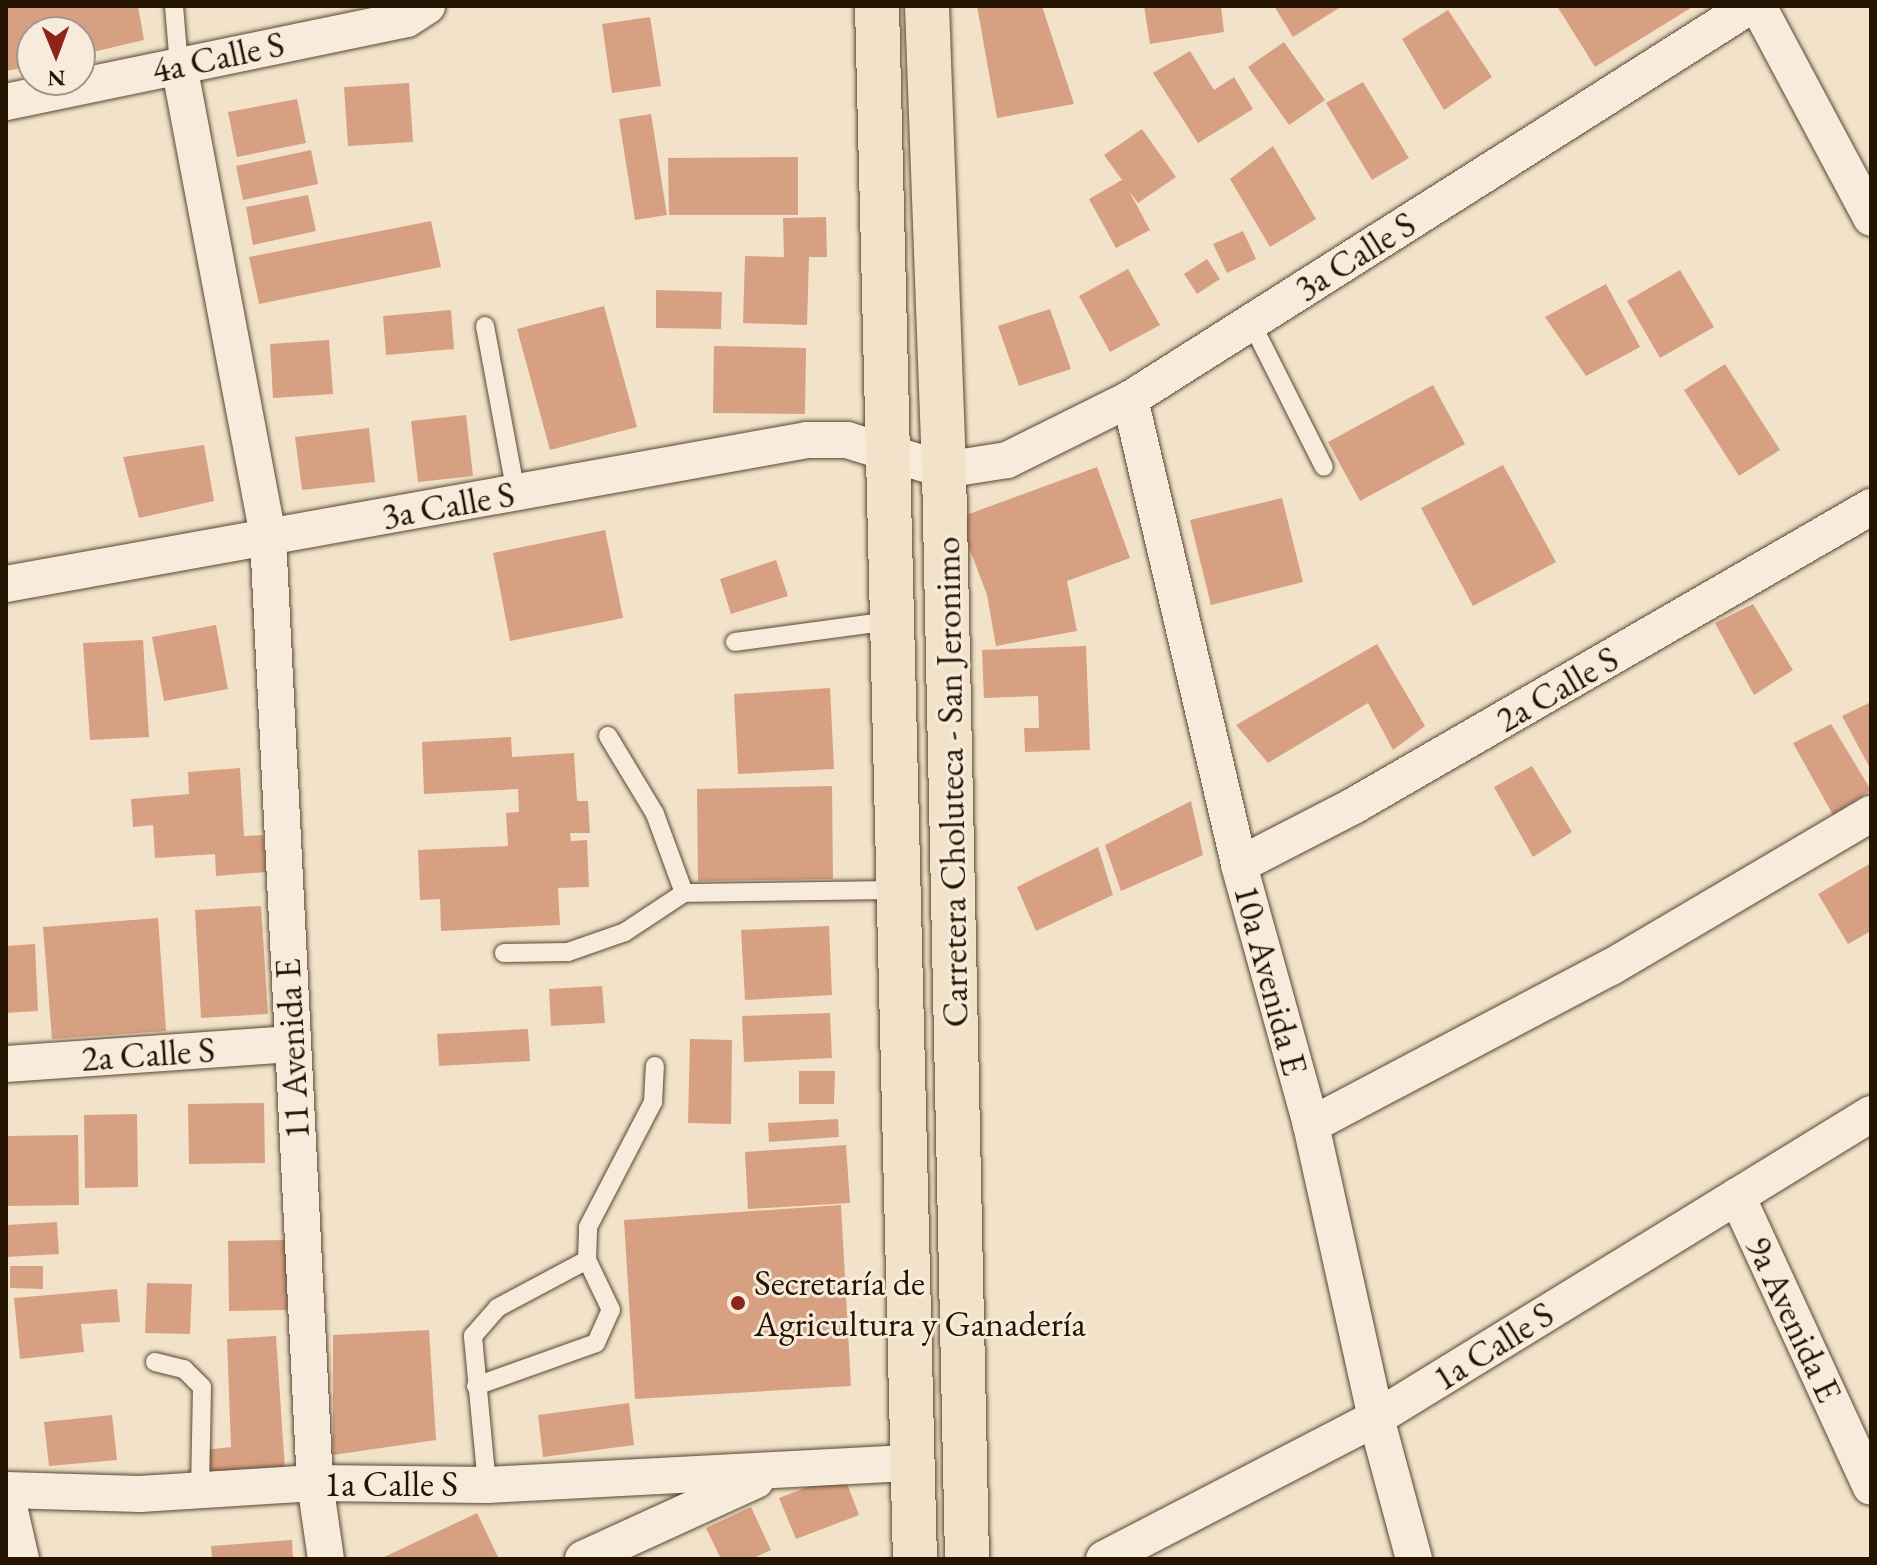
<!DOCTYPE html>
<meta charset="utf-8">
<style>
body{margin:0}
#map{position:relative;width:1877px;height:1565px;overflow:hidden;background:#f2e2c9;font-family:"EB Garamond",serif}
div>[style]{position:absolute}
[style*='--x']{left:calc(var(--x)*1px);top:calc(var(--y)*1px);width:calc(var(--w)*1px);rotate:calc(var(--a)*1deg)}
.building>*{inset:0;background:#d8a082}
.roads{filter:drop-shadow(0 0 2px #584832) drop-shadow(0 0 2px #584832)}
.service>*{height:18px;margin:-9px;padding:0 9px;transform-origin:9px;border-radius:9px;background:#f7ecdc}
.minor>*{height:36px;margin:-18px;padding:0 18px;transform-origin:18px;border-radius:18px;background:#f7ecdc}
.trunk>*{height:44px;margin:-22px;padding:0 22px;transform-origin:22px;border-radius:22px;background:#f2e2c9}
.dots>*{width:22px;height:22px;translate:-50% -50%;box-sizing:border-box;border:4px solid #f7ecdc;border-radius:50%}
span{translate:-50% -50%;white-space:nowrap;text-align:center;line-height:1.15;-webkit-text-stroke:6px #f7ecdc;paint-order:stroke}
.street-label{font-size:36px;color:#241400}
.poi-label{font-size:36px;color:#241400}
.left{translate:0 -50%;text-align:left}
.frame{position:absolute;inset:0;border:8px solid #241400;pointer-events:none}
.north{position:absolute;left:16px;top:16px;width:80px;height:80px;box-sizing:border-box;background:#f7ecdc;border:2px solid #a39684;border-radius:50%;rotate:179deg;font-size:22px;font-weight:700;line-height:32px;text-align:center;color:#241400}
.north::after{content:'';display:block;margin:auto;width:28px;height:36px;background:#8f2418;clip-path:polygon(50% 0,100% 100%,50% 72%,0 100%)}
</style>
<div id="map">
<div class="building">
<i style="clip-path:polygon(6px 6px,138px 6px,144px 40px,80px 55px,80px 32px,32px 32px,32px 66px,6px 71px)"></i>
<i style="clip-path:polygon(977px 6px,1042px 6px,1074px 104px,997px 118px)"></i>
<i style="clip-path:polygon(1144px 6px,1221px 6px,1224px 32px,1150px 44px)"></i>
<i style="clip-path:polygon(1274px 6px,1342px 6px,1293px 37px)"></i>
<i style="clip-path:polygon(1557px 6px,1694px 6px,1595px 67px)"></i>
<i style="clip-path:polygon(1448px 10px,1492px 77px,1444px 110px,1402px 39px)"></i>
<i style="clip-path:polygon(650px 17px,661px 86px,612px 93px,602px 24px)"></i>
<i style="clip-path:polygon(1284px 42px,1325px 100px,1289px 125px,1248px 67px)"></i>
<i style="clip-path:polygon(1190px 51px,1214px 90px,1234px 77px,1253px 109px,1198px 143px,1153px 73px)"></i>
<i style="clip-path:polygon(1363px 82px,1409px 158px,1372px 180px,1326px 103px)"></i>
<i style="clip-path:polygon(409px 83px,413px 142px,348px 146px,344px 87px)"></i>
<i style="clip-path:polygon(297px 99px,306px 143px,237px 157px,228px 112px)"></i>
<i style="clip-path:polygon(651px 114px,667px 215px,635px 220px,619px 119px)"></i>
<i style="clip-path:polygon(1142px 129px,1176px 177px,1138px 203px,1129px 191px,1150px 230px,1116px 248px,1089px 199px,1122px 180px,1104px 155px)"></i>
<i style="clip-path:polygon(1273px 146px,1316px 219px,1270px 247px,1230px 179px)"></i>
<i style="clip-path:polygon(311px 150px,318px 184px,243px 200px,236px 166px)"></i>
<i style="clip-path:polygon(798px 157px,798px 215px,669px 215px,668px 158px)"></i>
<i style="clip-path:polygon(308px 195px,316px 231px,253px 245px,246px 207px)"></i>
<i style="clip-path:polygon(826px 217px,827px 257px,809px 257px,807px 325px,743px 323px,745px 256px,784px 257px,783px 218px)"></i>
<i style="clip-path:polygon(431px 221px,441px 267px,259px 304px,249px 257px)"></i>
<i style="clip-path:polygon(1243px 231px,1256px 259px,1227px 273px,1213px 244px)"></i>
<i style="clip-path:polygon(1207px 259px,1220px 279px,1197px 294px,1184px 274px)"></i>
<i style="clip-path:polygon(1128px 269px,1160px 325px,1110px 352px,1079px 296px)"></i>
<i style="clip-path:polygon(1680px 270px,1714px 327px,1660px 358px,1627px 301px)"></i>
<i style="clip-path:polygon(1606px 284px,1640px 347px,1586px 376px,1545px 317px)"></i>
<i style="clip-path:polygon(656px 290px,722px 292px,721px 329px,656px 328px)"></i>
<i style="clip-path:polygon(604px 306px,637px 427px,550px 450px,517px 329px)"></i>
<i style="clip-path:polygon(1050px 309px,1071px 369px,1019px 386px,998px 326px)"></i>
<i style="clip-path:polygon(451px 310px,454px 349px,386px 355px,383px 316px)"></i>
<i style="clip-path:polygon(329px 340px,333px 394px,273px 398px,270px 344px)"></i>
<i style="clip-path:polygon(714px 346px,806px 348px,805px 414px,713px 413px)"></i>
<i style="clip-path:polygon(1725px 364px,1780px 450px,1739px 476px,1684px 390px)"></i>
<i style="clip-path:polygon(1433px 385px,1465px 444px,1360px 501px,1328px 442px)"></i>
<i style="clip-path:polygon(466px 415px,473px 476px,418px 482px,411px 421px)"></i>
<i style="clip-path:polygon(369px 428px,375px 482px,302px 490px,295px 437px)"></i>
<i style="clip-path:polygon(204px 445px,214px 501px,139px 518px,123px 457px)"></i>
<i style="clip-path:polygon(1503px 465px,1556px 562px,1473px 606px,1421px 508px)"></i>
<i style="clip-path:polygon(1097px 467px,1130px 558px,1067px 581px,1077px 631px,996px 646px,987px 595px,958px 518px)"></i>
<i style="clip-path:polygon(1282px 498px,1303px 582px,1211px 605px,1190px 520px)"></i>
<i style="clip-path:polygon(605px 530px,623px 618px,510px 641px,493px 553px)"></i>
<i style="clip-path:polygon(776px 560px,788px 596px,731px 614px,720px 579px)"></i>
<i style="clip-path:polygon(1753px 604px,1793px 670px,1754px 695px,1715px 623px)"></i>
<i style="clip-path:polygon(216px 625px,228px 689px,164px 701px,152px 637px)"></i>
<i style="clip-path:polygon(143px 640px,149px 737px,90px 740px,83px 643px)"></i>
<i style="clip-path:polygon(1377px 644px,1425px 726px,1393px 750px,1368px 703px,1268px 763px,1236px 725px)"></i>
<i style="clip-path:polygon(1086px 646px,1090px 750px,1025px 752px,1024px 728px,1039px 728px,1038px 696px,984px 698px,982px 650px)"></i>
<i style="clip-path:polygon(830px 688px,834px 769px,738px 774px,734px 694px)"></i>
<i style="clip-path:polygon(1871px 702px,1871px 770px,1842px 716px)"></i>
<i style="clip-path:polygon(1831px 724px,1871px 790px,1833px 815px,1793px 743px)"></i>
<i style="clip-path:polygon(511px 737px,512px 757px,574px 753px,577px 801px,588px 801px,590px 833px,570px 833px,571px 841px,587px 840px,589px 887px,558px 888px,560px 925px,441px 931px,440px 899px,420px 900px,418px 850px,508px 846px,506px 813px,519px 812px,518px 789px,424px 794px,422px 742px)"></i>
<i style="clip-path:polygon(1532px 766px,1572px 832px,1533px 857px,1494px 787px)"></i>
<i style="clip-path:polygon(240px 768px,244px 836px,263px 835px,266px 872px,216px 876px,215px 854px,155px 858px,153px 825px,133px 827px,131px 799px,189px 794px,188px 772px)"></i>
<i style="clip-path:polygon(832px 786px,833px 879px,698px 881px,697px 789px)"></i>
<i style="clip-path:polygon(1191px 801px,1203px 855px,1121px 891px,1105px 845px)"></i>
<i style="clip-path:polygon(1098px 847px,1113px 895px,1036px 931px,1017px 887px)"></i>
<i style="clip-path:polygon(1871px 863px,1871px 931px,1848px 944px,1818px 894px)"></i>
<i style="clip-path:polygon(261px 906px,268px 1014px,201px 1018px,195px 910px)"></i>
<i style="clip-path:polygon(158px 918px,166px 1031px,52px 1039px,43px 927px)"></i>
<i style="clip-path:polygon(829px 926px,832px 995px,745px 1000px,741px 930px)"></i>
<i style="clip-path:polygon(35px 944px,38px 1011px,6px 1013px,6px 946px)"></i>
<i style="clip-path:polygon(602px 986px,605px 1023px,551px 1026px,549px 989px)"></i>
<i style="clip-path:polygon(830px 1013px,832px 1058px,744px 1062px,742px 1016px)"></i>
<i style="clip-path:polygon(528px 1029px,530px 1061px,439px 1066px,437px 1034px)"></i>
<i style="clip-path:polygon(690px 1039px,732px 1040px,731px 1124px,688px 1123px)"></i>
<i style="clip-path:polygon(799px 1071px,835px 1071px,834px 1104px,799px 1104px)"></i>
<i style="clip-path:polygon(264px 1103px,265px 1163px,189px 1164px,188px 1104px)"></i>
<i style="clip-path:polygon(137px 1114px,138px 1187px,85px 1188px,84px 1115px)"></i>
<i style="clip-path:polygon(838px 1119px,839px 1137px,769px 1142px,768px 1123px)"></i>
<i style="clip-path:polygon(78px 1135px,79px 1205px,7px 1206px,6px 1136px)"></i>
<i style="clip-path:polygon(846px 1145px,850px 1203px,748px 1209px,745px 1152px)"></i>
<i style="clip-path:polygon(841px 1205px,851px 1386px,635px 1399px,624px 1220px)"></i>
<i style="clip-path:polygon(57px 1222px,59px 1254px,6px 1257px,6px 1225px)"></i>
<i style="clip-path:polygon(286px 1240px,287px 1310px,229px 1311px,228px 1241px)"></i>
<i style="clip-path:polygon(10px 1266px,43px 1266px,43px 1289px,10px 1288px)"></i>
<i style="clip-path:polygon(147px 1283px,192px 1284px,190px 1334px,145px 1333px)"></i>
<i style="clip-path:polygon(117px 1289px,120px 1322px,81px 1324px,84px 1352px,20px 1359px,14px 1298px)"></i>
<i style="clip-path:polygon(429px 1330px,436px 1440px,333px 1455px,333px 1335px)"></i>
<i style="clip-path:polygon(276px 1336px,285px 1470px,207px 1479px,204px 1450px,231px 1447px,227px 1339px)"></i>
<i style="clip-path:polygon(629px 1403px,634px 1445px,543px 1457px,538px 1415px)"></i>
<i style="clip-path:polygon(112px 1415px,117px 1460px,49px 1466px,44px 1422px)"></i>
<i style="clip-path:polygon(843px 1473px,859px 1515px,796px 1539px,779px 1498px)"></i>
<i style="clip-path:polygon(751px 1507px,771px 1550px,751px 1559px,721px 1559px,706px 1528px)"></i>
<i style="clip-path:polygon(477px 1513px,499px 1559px,380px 1559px)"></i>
<i style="clip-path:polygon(292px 1540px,293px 1559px,212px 1559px,211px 1546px)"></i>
</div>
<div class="roads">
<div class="service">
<i style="--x:174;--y:6;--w:59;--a:85.2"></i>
<i style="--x:1251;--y:322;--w:162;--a:63.3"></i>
<i style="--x:485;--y:326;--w:170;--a:79.5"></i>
<i style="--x:735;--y:642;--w:157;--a:-7.7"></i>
<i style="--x:608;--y:736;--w:91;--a:58.9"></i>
<i style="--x:655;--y:814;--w:84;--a:69.8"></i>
<i style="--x:504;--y:953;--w:64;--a:-0.9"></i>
<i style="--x:568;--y:952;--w:60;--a:-19.3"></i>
<i style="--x:625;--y:932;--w:71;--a:-33.5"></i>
<i style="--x:684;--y:893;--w:216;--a:-0.8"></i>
<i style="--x:155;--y:1362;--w:30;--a:14"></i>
<i style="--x:184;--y:1369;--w:25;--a:45"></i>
<i style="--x:202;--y:1387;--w:103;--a:91.1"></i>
<i style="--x:476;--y:1386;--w:127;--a:-19.7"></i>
<i style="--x:596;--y:1343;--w:36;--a:-66"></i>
<i style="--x:611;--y:1310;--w:55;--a:-115.6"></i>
<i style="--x:487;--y:1485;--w:150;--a:-95.4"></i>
<i style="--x:473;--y:1336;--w:37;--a:-49"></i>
<i style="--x:497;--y:1308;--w:102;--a:-28.1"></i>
<i style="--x:587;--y:1260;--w:33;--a:-88"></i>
<i style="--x:588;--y:1227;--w:141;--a:-62.5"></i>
<i style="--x:653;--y:1102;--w:36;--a:-87"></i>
</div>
<div class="minor">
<i style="--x:1758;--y:6;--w:240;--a:61.9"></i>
<i style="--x:179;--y:65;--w:480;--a:79.3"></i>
<i style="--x:268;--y:537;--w:947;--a:87.16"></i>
<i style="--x:315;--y:1483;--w:77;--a:81.8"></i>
<i style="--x:6;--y:102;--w:409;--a:-11.7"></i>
<i style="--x:407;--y:19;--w:24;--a:-33"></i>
<i style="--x:1130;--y:399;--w:479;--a:76.8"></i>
<i style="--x:1239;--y:865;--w:270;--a:74.5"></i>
<i style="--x:1311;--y:1125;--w:300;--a:77.5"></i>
<i style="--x:1376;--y:1418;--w:146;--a:74.9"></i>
<i style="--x:6;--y:584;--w:814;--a:-10.19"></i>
<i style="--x:807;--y:440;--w:40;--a:0"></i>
<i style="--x:847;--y:440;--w:102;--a:17.2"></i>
<i style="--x:944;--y:470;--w:64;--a:-9"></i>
<i style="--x:1007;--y:460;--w:137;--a:-26.4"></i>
<i style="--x:1130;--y:399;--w:734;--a:-32.37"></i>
<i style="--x:1239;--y:865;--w:131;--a:-27.3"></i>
<i style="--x:1355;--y:805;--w:596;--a:-30.01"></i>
<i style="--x:6;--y:1064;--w:286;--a:-4"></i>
<i style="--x:1311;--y:1125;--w:339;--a:-27.8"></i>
<i style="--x:1611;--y:967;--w:302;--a:-30.5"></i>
<i style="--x:1737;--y:1196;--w:320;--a:65.3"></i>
<i style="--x:6;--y:1490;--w:134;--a:1.7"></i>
<i style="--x:140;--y:1494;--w:175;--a:-3.6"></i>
<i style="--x:315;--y:1483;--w:172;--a:0.7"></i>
<i style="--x:487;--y:1485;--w:426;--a:-3"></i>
<i style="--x:6;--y:1493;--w:68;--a:77.2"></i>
<i style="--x:583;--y:1559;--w:190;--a:-24.5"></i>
<i style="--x:1104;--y:1559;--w:306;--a:-27.4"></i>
<i style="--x:1376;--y:1418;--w:581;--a:-31.56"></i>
</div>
<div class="trunk">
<i style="--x:877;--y:6;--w:1553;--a:88.6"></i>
<i style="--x:927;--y:6;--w:464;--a:87.9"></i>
<i style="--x:944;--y:470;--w:1089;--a:88.79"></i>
</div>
</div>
<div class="dots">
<i style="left:738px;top:1303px;background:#8f2418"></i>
</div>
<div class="street-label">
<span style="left:218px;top:57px;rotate:-12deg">4a Calle S</span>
<span style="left:1355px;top:256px;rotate:-32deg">3a Calle S</span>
<span style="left:448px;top:505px;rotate:-10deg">3a Calle S</span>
<span style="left:1557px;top:689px;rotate:-30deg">2a Calle S</span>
<span style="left:951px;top:782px;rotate:-91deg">Carretera Choluteca - San Jeronimo</span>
<span style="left:1271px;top:980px;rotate:75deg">10a Avenida E</span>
<span style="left:292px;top:1049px;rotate:-93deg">11 Avenida E</span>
<span style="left:148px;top:1054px;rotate:-4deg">2a Calle S</span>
<span style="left:1794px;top:1319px;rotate:65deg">9a Avenida E</span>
<span style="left:1493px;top:1346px;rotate:-32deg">1a Calle S</span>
<span style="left:391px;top:1484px">1a Calle S</span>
</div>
<div class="poi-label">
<span class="left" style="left:754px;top:1303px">Secretaría de<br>Agricultura y Ganadería</span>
</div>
<div class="frame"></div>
<div class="north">N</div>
</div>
